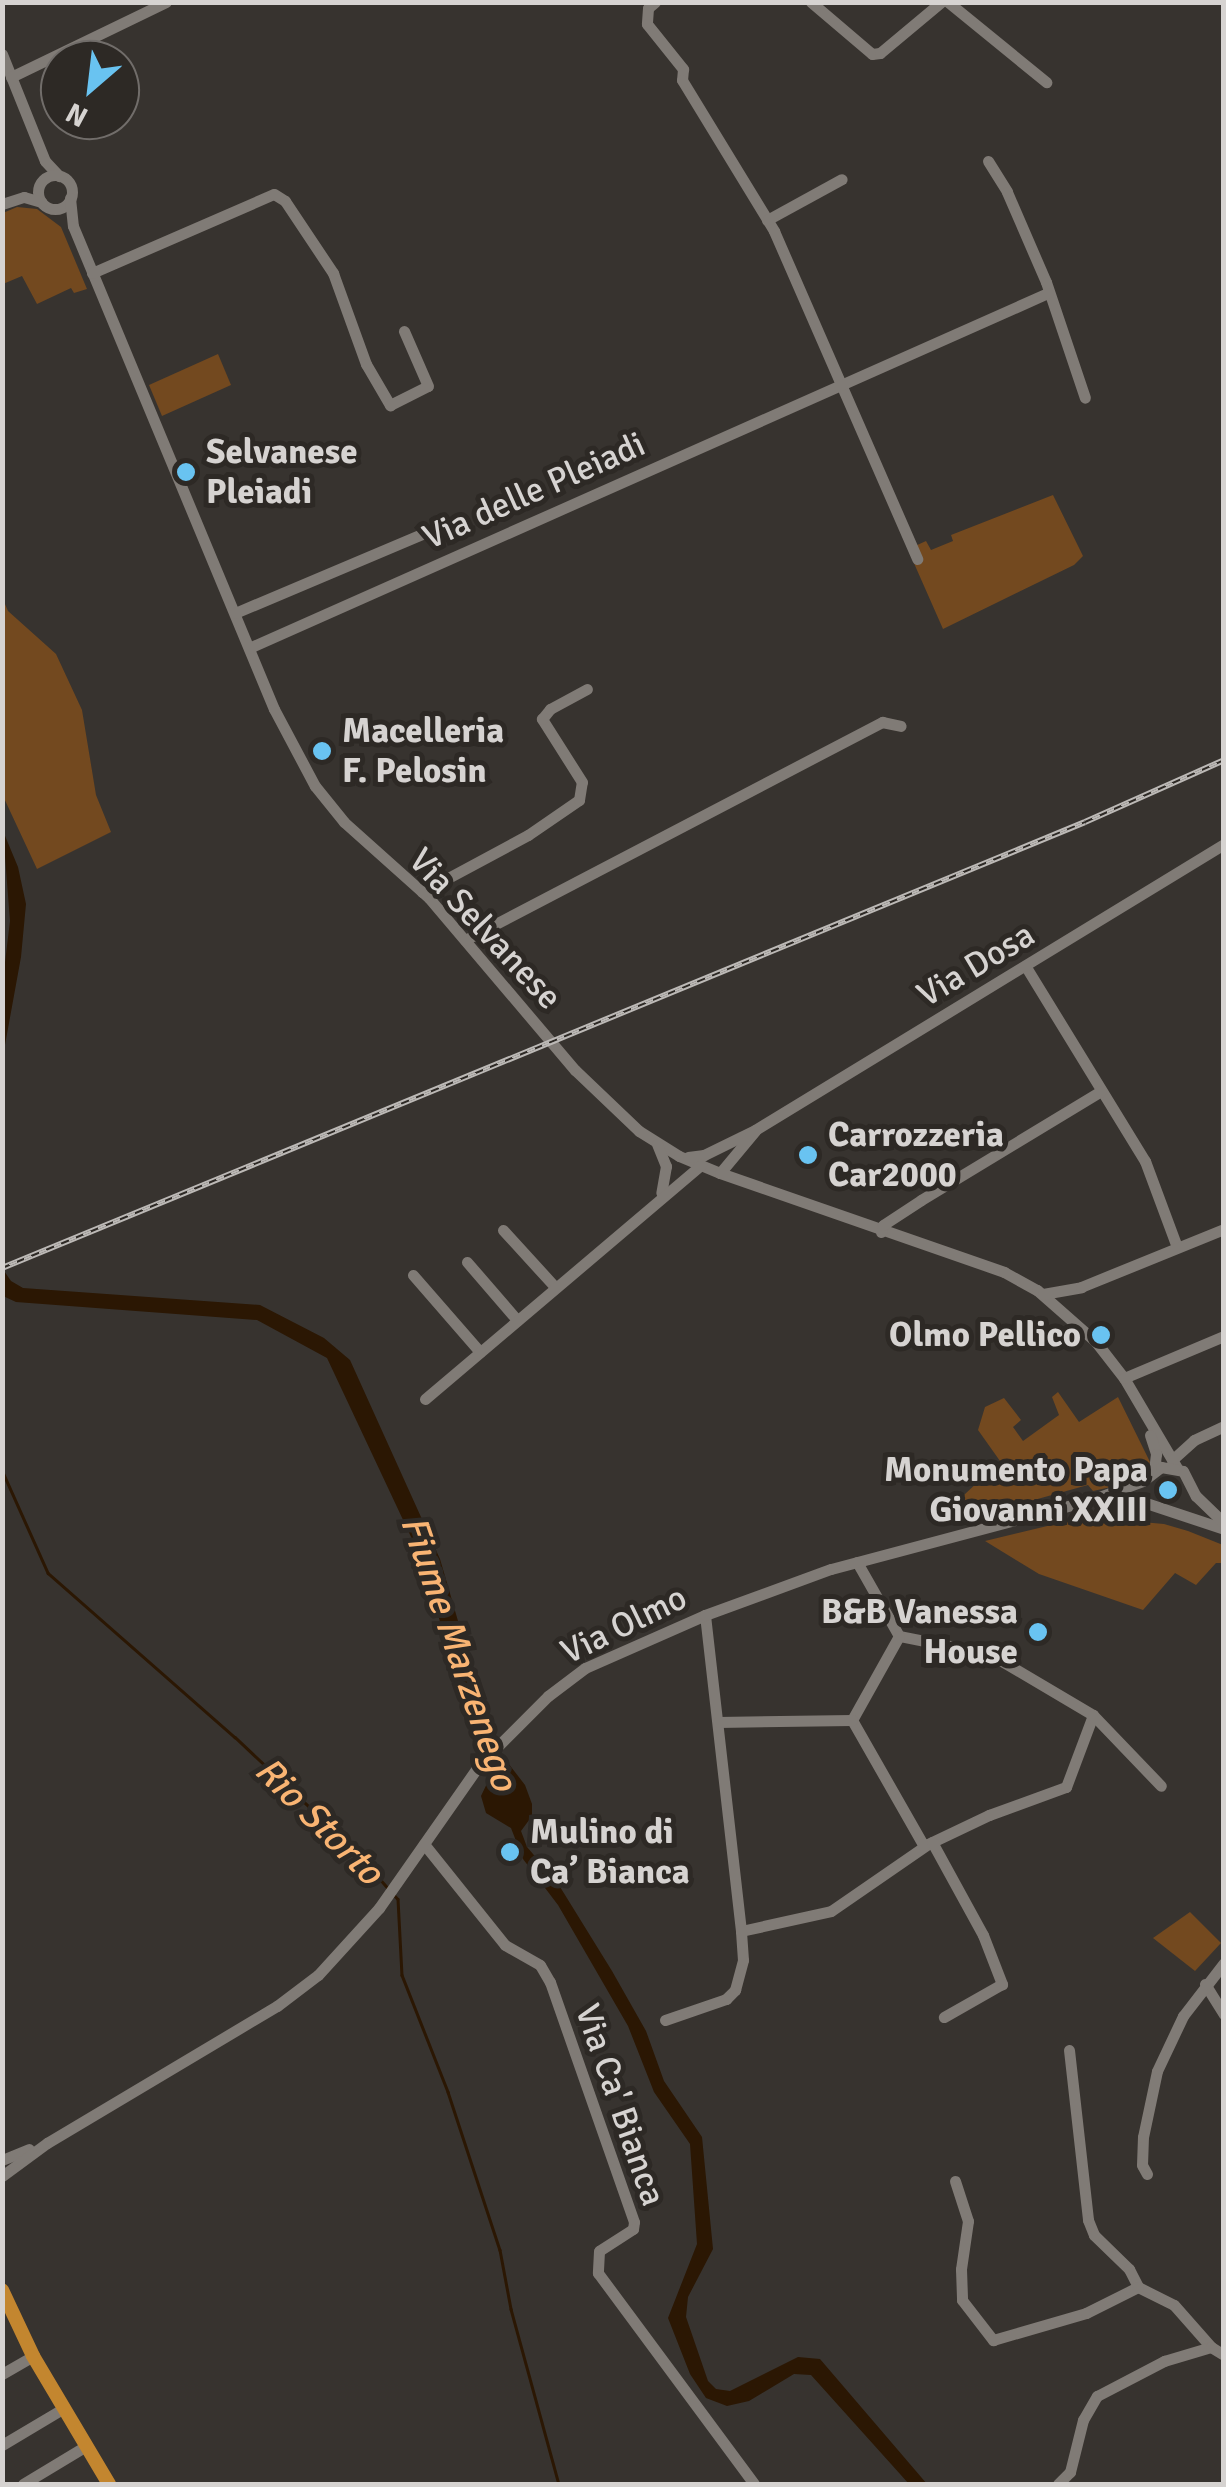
<!DOCTYPE html>
<meta charset="utf-8">
<style>
body{margin:0}
#map{position:relative;width:1226px;height:2487px;overflow:hidden;background:#37332f;font-family:Signika,sans-serif}
div>[style]{position:absolute}
[style*='--x']{left:calc(var(--x)*1px);top:calc(var(--y)*1px);width:calc(var(--w)*1px);rotate:calc(var(--a)*1deg)}
.green>*{inset:0;background:#73491f}
.water>*{inset:0;background:#2b1703}
.stream>*{height:2.5px;margin:-1.25px;padding:0 1.25px;transform-origin:1.25px;border-radius:1.25px;background:#2b1703}
.minor>*{height:11px;margin:-5.5px;padding:0 5.5px;transform-origin:5.5px;border-radius:5.5px;background:#807b76}
.minor>.ring{margin:-5.5px;padding:0;box-sizing:content-box;background:none;border:11px solid #807b76;border-radius:50%}
.major>*{height:14px;margin:-7px;padding:0 7px;transform-origin:7px;border-radius:7px;background:#c3862f}
.rail>*{height:6px;margin-top:-3px;transform-origin:0;background:repeating-linear-gradient(90deg,#2d2925 0 8px,#bcb9b6 0 16px);box-sizing:border-box;border-block:2px solid #bcb9b6}
.dots>*{width:28px;height:28px;translate:-50% -50%;box-sizing:border-box;border:5px solid #2d2925;border-radius:50%}
span{translate:-50% -50%;white-space:nowrap;text-align:center;line-height:1.15;-webkit-text-stroke:10px #2d2925;paint-order:stroke}
.poi-label{font-size:35px;color:#d6d3d1;font-weight:700}
.left{translate:0 -50%;text-align:left}
.right{translate:-100% -50%;text-align:right}
.street-label{font-size:35px;color:#d6d3d1}
.water-label{font-size:38px;color:#f9b473;font-style:italic}
.frame{position:absolute;inset:0;border:5px solid #d6d3d1;pointer-events:none}
.north{position:absolute;left:40px;top:40px;width:100px;height:100px;box-sizing:border-box;background:#2d2925;border:2px solid #716d6a;border-radius:50%;rotate:208deg;font-size:28px;font-weight:700;line-height:40px;text-align:center;color:#d6d3d1}
.north::after{content:'';display:block;margin:auto;width:35px;height:45px;background:#69c3f1;clip-path:polygon(50% 0,100% 100%,50% 72%,0 100%)}
</style>
<div id="map">
<div class="green">
<i style="clip-path:polygon(17px 207px,37px 209px,61px 227px,87px 289px,74px 293px,71px 288px,37px 304px,22px 276px,3px 284px,3px 213px)"></i>
<i style="clip-path:polygon(218px 354px,231px 385px,162px 416px,149px 385px)"></i>
<i style="clip-path:polygon(1053px 495px,1083px 556px,1074px 565px,943px 629px,913px 561px,915px 546px,926px 541px,931px 550px,953px 541px,951px 535px)"></i>
<i style="clip-path:polygon(2px 597px,8px 611px,56px 654px,82px 710px,96px 795px,111px 832px,37px 869px,3px 796px)"></i>
<i style="clip-path:polygon(1058px 1392px,1079px 1422px,1118px 1397px,1150px 1462px,1146px 1472px,1111px 1487px,1093px 1491px,1088px 1485px,952px 1523px,964px 1495px,1000px 1461px,978px 1430px,985px 1407px,1004px 1398px,1021px 1420px,1013px 1427px,1023px 1441px,1059px 1415px,1052px 1397px)"></i>
<i style="clip-path:polygon(1098px 1518px,1164px 1524px,1188px 1531px,1223px 1545px,1223px 1563px,1216px 1563px,1196px 1585px,1175px 1573px,1143px 1610px,1039px 1574px,985px 1541px,1064px 1522px)"></i>
<i style="clip-path:polygon(1190px 1912px,1221px 1943px,1195px 1971px,1153px 1938px)"></i>
</div>
<div class="water">
<i style="clip-path:polygon(3px 831px,18px 867px,26px 904px,21px 957px,3px 1056px,3px 979px,10px 921px)"></i>
<i style="clip-path:polygon(2px 1268px,11px 1281px,23px 1288px,260px 1305px,324px 1338px,350px 1360px,440px 1559px,494px 1745px,525px 1785px,532px 1804px,532px 1816px,521px 1831px,527px 1847px,557px 1882px,612px 1971px,646px 2031px,664px 2081px,702px 2137px,713px 2249px,688px 2297px,686px 2317px,708px 2381px,716px 2389px,730px 2391px,798px 2357px,820px 2359px,927px 2484px,909px 2484px,811px 2375px,794px 2374px,749px 2401px,727px 2406px,706px 2398px,690px 2374px,668px 2318px,697px 2244px,690px 2144px,654px 2092px,628px 2026px,558px 1905px,523px 1859px,511px 1828px,486px 1813px,481px 1796px,493px 1771px,471px 1723px,420px 1556px,327px 1358px,257px 1320px,16px 1302px,3px 1296px)"></i>
</div>
<div class="stream">
<i style="--x:2;--y:1470;--w:113;--a:65.9"></i>
<i style="--x:48;--y:1573;--w:249;--a:41.3"></i>
<i style="--x:235;--y:1737;--w:162;--a:43.2"></i>
<i style="--x:353;--y:1848;--w:52;--a:48.9"></i>
<i style="--x:392;--y:1893;--w:8;--a:45"></i>
<i style="--x:398;--y:1899;--w:76;--a:87"></i>
<i style="--x:402;--y:1975;--w:126;--a:68.5"></i>
<i style="--x:448;--y:2092;--w:166;--a:71.8"></i>
<i style="--x:500;--y:2250;--w:60;--a:79.4"></i>
<i style="--x:511;--y:2309;--w:181;--a:74.7"></i>
</div>
<div class="minor">
<i style="--x:655;--y:2;--w:9;--a:139"></i>
<i style="--x:648;--y:8;--w:16;--a:94"></i>
<i style="--x:647;--y:24;--w:58;--a:51.3"></i>
<i style="--x:683;--y:69;--w:11;--a:95"></i>
<i style="--x:682;--y:80;--w:177;--a:58.6"></i>
<i style="--x:774;--y:231;--w:358;--a:66.4"></i>
<i style="--x:811;--y:2;--w:80;--a:40.4"></i>
<i style="--x:872;--y:54;--w:8;--a:-7"></i>
<i style="--x:880;--y:53;--w:80;--a:-39.9"></i>
<i style="--x:948;--y:2;--w:127;--a:39.2"></i>
<i style="--x:2;--y:54;--w:115;--a:68.1"></i>
<i style="--x:45;--y:161;--w:21;--a:47"></i>
<i style="--x:11;--y:77;--w:172;--a:-25.8"></i>
<i style="--x:988;--y:161;--w:36;--a:58"></i>
<i style="--x:1007;--y:192;--w:98;--a:66.6"></i>
<i style="--x:1046;--y:282;--w:122;--a:71.4"></i>
<i class="ring" style="left:38px;top:175px;width:23px;height:23px"></i>
<i style="--x:70;--y:198;--w:28;--a:84"></i>
<i style="--x:73;--y:226;--w:523;--a:67.41"></i>
<i style="--x:274;--y:709;--w:87;--a:62"></i>
<i style="--x:315;--y:786;--w:46;--a:51.1"></i>
<i style="--x:344;--y:822;--w:114;--a:41.8"></i>
<i style="--x:429;--y:898;--w:226;--a:49.7"></i>
<i style="--x:575;--y:1070;--w:88;--a:43.6"></i>
<i style="--x:639;--y:1131;--w:47;--a:32"></i>
<i style="--x:679;--y:1156;--w:44;--a:22.5"></i>
<i style="--x:720;--y:1173;--w:301;--a:19.2"></i>
<i style="--x:1004;--y:1272;--w:38;--a:29"></i>
<i style="--x:1037;--y:1290;--w:79;--a:41.4"></i>
<i style="--x:1096;--y:1342;--w:46;--a:52.1"></i>
<i style="--x:1124;--y:1378;--w:104;--a:59.5"></i>
<i style="--x:2;--y:204;--w:23;--a:-18"></i>
<i style="--x:24;--y:197;--w:18;--a:16"></i>
<i style="--x:767;--y:220;--w:85;--a:-28.7"></i>
<i style="--x:92;--y:273;--w:198;--a:-23.5"></i>
<i style="--x:274;--y:194;--w:13;--a:32"></i>
<i style="--x:285;--y:201;--w:87;--a:56.3"></i>
<i style="--x:333;--y:273;--w:97;--a:70.1"></i>
<i style="--x:366;--y:364;--w:48;--a:59.7"></i>
<i style="--x:390;--y:405;--w:42;--a:-26.6"></i>
<i style="--x:428;--y:386;--w:60;--a:-113.6"></i>
<i style="--x:235;--y:613;--w:211;--a:-22.9"></i>
<i style="--x:249;--y:648;--w:874;--a:-23.96"></i>
<i style="--x:422;--y:892;--w:120;--a:-28.3"></i>
<i style="--x:528;--y:835;--w:62;--a:-34.5"></i>
<i style="--x:579;--y:800;--w:18;--a:-81"></i>
<i style="--x:582;--y:782;--w:75;--a:-122.4"></i>
<i style="--x:542;--y:719;--w:13;--a:-51"></i>
<i style="--x:550;--y:709;--w:42;--a:-28.4"></i>
<i style="--x:465;--y:940;--w:471;--a:-27.6"></i>
<i style="--x:882;--y:722;--w:19;--a:12"></i>
<i style="--x:1026;--y:967;--w:228;--a:58.5"></i>
<i style="--x:1145;--y:1161;--w:92;--a:69.6"></i>
<i style="--x:657;--y:1144;--w:24;--a:68"></i>
<i style="--x:666;--y:1166;--w:27;--a:100"></i>
<i style="--x:688;--y:1157;--w:16;--a:-7"></i>
<i style="--x:704;--y:1155;--w:57;--a:-26.1"></i>
<i style="--x:755;--y:1130;--w:549;--a:-31.38"></i>
<i style="--x:720;--y:1173;--w:55;--a:-50.2"></i>
<i style="--x:503;--y:1230;--w:77;--a:47.6"></i>
<i style="--x:881;--y:1232;--w:7;--a:-74"></i>
<i style="--x:883;--y:1225;--w:45;--a:-33.3"></i>
<i style="--x:921;--y:1200;--w:210;--a:-31.2"></i>
<i style="--x:467;--y:1262;--w:77;--a:49.2"></i>
<i style="--x:413;--y:1275;--w:102;--a:49"></i>
<i style="--x:1043;--y:1294;--w:39;--a:-10"></i>
<i style="--x:1081;--y:1287;--w:154;--a:-22.1"></i>
<i style="--x:1124;--y:1378;--w:108;--a:-22.8"></i>
<i style="--x:425;--y:1399;--w:362;--a:-40.3"></i>
<i style="--x:1150;--y:1435;--w:20;--a:72"></i>
<i style="--x:1156;--y:1454;--w:17;--a:97"></i>
<i style="--x:1172;--y:1460;--w:30;--a:-42"></i>
<i style="--x:1194;--y:1440;--w:33;--a:-25"></i>
<i style="--x:1095;--y:1500;--w:48;--a:2.4"></i>
<i style="--x:1143;--y:1502;--w:85;--a:18.4"></i>
<i style="--x:705;--y:1615;--w:318;--a:83.5"></i>
<i style="--x:741;--y:1931;--w:92;--a:-12.5"></i>
<i style="--x:831;--y:1911;--w:118;--a:-34.6"></i>
<i style="--x:928;--y:1844;--w:68;--a:-25.4"></i>
<i style="--x:989;--y:1815;--w:82;--a:-20"></i>
<i style="--x:1066;--y:1787;--w:77;--a:-69.4"></i>
<i style="--x:1093;--y:1715;--w:120;--a:-149.4"></i>
<i style="--x:990;--y:1654;--w:93;--a:-168.8"></i>
<i style="--x:899;--y:1636;--w:85;--a:-119.6"></i>
<i style="--x:899;--y:1636;--w:96;--a:119.2"></i>
<i style="--x:852;--y:1720;--w:145;--a:60.3"></i>
<i style="--x:1093;--y:1715;--w:98;--a:46.2"></i>
<i style="--x:718;--y:1722;--w:134;--a:-0.9"></i>
<i style="--x:932;--y:1842;--w:106;--a:61.3"></i>
<i style="--x:983;--y:1935;--w:53;--a:68.8"></i>
<i style="--x:1002;--y:1984;--w:67;--a:150.4"></i>
<i style="--x:424;--y:1844;--w:129;--a:51.3"></i>
<i style="--x:505;--y:1945;--w:40;--a:29.7"></i>
<i style="--x:540;--y:1965;--w:20;--a:60"></i>
<i style="--x:550;--y:1982;--w:254;--a:70.7"></i>
<i style="--x:634;--y:2222;--w:7;--a:98"></i>
<i style="--x:633;--y:2229;--w:40;--a:147.1"></i>
<i style="--x:599;--y:2251;--w:22;--a:93"></i>
<i style="--x:598;--y:2273;--w:262;--a:53.5"></i>
<i style="--x:1205;--y:1984;--w:36;--a:58"></i>
<i style="--x:665;--y:2020;--w:65;--a:-19"></i>
<i style="--x:726;--y:1999;--w:13;--a:-45"></i>
<i style="--x:735;--y:1990;--w:31;--a:-75"></i>
<i style="--x:743;--y:1960;--w:29;--a:-94"></i>
<i style="--x:1069;--y:2050;--w:171;--a:83.6"></i>
<i style="--x:1088;--y:2220;--w:16;--a:68"></i>
<i style="--x:1094;--y:2235;--w:49;--a:44.2"></i>
<i style="--x:1129;--y:2269;--w:20;--a:63"></i>
<i style="--x:1138;--y:2287;--w:40;--a:26.6"></i>
<i style="--x:1174;--y:2305;--w:56;--a:48.6"></i>
<i style="--x:2;--y:2160;--w:29;--a:-22"></i>
<i style="--x:1147;--y:2174;--w:10;--a:-119"></i>
<i style="--x:1142;--y:2165;--w:28;--a:-88"></i>
<i style="--x:1143;--y:2137;--w:67;--a:-78"></i>
<i style="--x:1157;--y:2071;--w:61;--a:-64.7"></i>
<i style="--x:1183;--y:2016;--w:67;--a:-52.3"></i>
<i style="--x:2;--y:2176;--w:56;--a:-36.3"></i>
<i style="--x:47;--y:2143;--w:268;--a:-30.8"></i>
<i style="--x:277;--y:2006;--w:51;--a:-37.1"></i>
<i style="--x:318;--y:1975;--w:91;--a:-47.7"></i>
<i style="--x:379;--y:1908;--w:174;--a:-55"></i>
<i style="--x:479;--y:1765;--w:98;--a:-45"></i>
<i style="--x:548;--y:1696;--w:46;--a:-37.1"></i>
<i style="--x:585;--y:1668;--w:131;--a:-23.8"></i>
<i style="--x:705;--y:1615;--w:134;--a:-20.1"></i>
<i style="--x:831;--y:1569;--w:269;--a:-14.9"></i>
<i style="--x:1091;--y:1500;--w:55;--a:-20.1"></i>
<i style="--x:1143;--y:1481;--w:23;--a:-38"></i>
<i style="--x:1161;--y:1467;--w:22;--a:10"></i>
<i style="--x:1183;--y:1471;--w:28;--a:63"></i>
<i style="--x:1196;--y:1496;--w:39;--a:44"></i>
<i style="--x:955;--y:2181;--w:42;--a:72"></i>
<i style="--x:968;--y:2221;--w:49;--a:98.3"></i>
<i style="--x:961;--y:2269;--w:31;--a:88"></i>
<i style="--x:962;--y:2300;--w:51;--a:52.2"></i>
<i style="--x:993;--y:2340;--w:97;--a:-16.2"></i>
<i style="--x:1086;--y:2313;--w:58;--a:-26.6"></i>
<i style="--x:2;--y:2374;--w:36;--a:-30"></i>
<i style="--x:2;--y:2445;--w:72;--a:-30.8"></i>
<i style="--x:23;--y:2484;--w:74;--a:-31.1"></i>
<i style="--x:1058;--y:2484;--w:17;--a:-45"></i>
<i style="--x:1070;--y:2472;--w:54;--a:-76"></i>
<i style="--x:1083;--y:2420;--w:28;--a:-60"></i>
<i style="--x:1097;--y:2396;--w:76;--a:-27.6"></i>
<i style="--x:1164;--y:2361;--w:49;--a:-16.6"></i>
<i style="--x:1211;--y:2347;--w:15;--a:32"></i>
</div>
<div class="major">
<i style="--x:2;--y:2290;--w:73;--a:64.8"></i>
<i style="--x:33;--y:2356;--w:149;--a:59.3"></i>
</div>
<div class="rail">
<i style="--x:2;--y:1268;--w:1171;--a:-22.38"></i>
<i style="--x:1085;--y:822;--w:152;--a:-24"></i>
</div>
<div class="dots">
<i style="left:186px;top:472px;background:#69c3f1"></i>
<i style="left:322px;top:751px;background:#69c3f1"></i>
<i style="left:808px;top:1155px;background:#69c3f1"></i>
<i style="left:1101px;top:1335px;background:#69c3f1"></i>
<i style="left:1168px;top:1490px;background:#69c3f1"></i>
<i style="left:1038px;top:1632px;background:#69c3f1"></i>
<i style="left:510px;top:1852px;background:#69c3f1"></i>
</div>
<div class="poi-label">
<span class="left" style="left:206px;top:472px">Selvanese<br>Pleiadi</span>
<span class="left" style="left:342px;top:751px">Macelleria<br>F. Pelosin</span>
<span class="left" style="left:828px;top:1155px">Carrozzeria<br>Car2000</span>
<span class="right" style="left:1081px;top:1335px">Olmo Pellico</span>
<span class="right" style="left:1148px;top:1490px">Monumento Papa<br>Giovanni XXIII</span>
<span class="right" style="left:1018px;top:1632px">B&amp;B Vanessa<br>House</span>
<span class="left" style="left:530px;top:1852px">Mulino di<br>Ca’ Bianca</span>
</div>
<div class="street-label">
<span style="left:534px;top:491px;rotate:-24deg">Via delle Pleiadi</span>
<span style="left:485px;top:929px;rotate:47deg">Via Selvanese</span>
<span style="left:976px;top:965px;rotate:-31deg">Via Dosa</span>
<span style="left:624px;top:1625px;rotate:-26deg">Via Olmo</span>
<span style="left:620px;top:2105px;rotate:71deg">Via Ca' Bianca</span>
</div>
<div class="water-label">
<span style="left:459px;top:1653px;rotate:71deg">Fiume Marzenego</span>
<span style="left:319px;top:1821px;rotate:45deg">Rio Storto</span>
</div>
<div class="frame"></div>
<div class="north">N</div>
</div>
